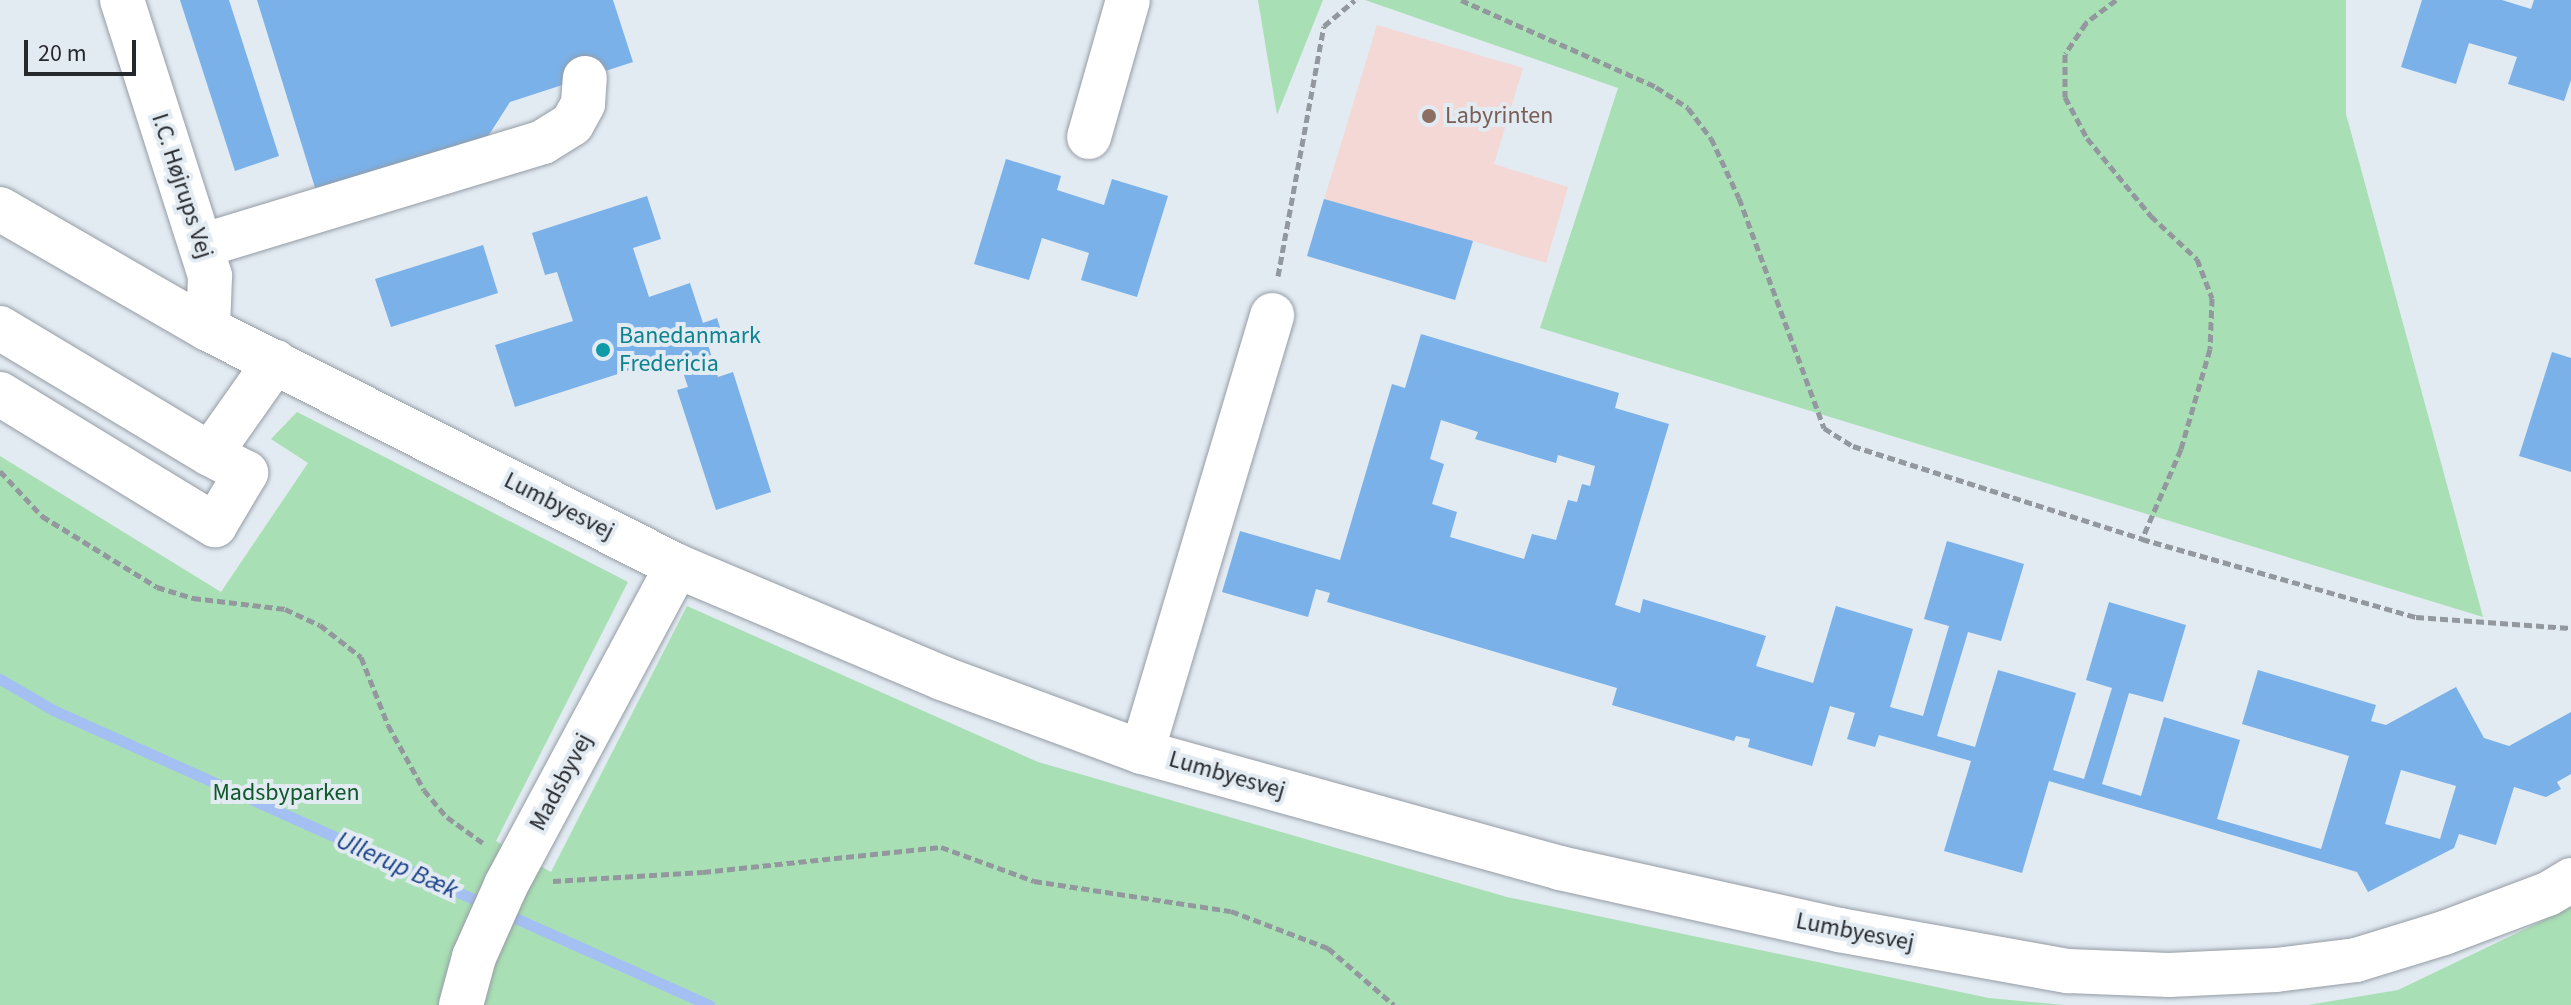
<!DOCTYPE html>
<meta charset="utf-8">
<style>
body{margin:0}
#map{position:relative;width:2571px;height:1005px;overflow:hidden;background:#e2eaf2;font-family:"Source Sans 3",sans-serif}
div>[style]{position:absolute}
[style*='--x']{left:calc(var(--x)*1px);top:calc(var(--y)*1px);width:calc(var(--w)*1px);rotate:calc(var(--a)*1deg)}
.education>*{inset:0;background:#f3d8d6}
.green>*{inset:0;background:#a9dfb4}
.stream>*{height:11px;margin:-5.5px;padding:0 5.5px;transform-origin:5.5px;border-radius:5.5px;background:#a4c0f3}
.building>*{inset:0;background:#7ab1e8}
.path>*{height:5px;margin-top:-2.5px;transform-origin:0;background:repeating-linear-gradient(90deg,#92989e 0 8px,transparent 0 12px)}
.roads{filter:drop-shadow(0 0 2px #959ca4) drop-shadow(0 0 2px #959ca4)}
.minor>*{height:44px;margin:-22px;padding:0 22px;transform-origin:22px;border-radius:22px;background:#fff}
.dots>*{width:22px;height:22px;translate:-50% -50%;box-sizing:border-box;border:4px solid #e2eaf2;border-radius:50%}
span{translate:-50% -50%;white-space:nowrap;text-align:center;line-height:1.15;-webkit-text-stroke:8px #e2eaf2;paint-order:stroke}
.education-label{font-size:24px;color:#785e54}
.left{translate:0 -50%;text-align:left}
.street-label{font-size:24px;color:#26292c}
.culture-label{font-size:24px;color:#0d838f}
.park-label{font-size:24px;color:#0e582a}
.water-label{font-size:26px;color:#1d428a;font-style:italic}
.scale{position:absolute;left:24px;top:40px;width:112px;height:36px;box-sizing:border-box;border:4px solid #26292c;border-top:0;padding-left:10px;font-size:24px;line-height:28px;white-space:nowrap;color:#26292c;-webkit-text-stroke:6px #e2eaf2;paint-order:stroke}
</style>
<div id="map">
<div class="education">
<i style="clip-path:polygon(1377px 25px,1523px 68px,1494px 164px,1568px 187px,1546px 263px,1473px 241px,1455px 300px,1307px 256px)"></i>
</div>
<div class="green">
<i style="clip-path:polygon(1258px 0,1323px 0,1277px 115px)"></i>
<i style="clip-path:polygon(1365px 0,2346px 0,2346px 114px,2483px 617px,1540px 328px,1618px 88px)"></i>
<i style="clip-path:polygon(297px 412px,628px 582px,496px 841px,551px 872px,687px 606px,1038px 762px,1507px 897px,1989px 998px,2065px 1005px,0 1005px,0 456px,221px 592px,308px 463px,271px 439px)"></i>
<i style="clip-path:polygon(2571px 907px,2571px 1005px,2308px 1005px,2398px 990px)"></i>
</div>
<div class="stream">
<i style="--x:0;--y:679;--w:61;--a:30.3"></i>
<i style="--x:53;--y:710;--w:475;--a:24.2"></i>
<i style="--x:502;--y:912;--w:227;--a:24.2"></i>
</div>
<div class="building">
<i style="clip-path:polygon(180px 0,229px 0,279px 156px,235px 171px)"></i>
<i style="clip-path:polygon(257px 0,613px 0,633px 62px,510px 102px,485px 141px,317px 194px)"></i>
<i style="clip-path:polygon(2422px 0,2502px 0,2531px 9px,2534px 0,2571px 0,2571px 80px,2564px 101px,2508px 84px,2517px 57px,2469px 43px,2456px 84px,2401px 67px)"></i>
<i style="clip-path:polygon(1006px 159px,1061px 176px,1057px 190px,1104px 205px,1112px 179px,1168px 196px,1137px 297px,1081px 280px,1089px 253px,1042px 238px,1029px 280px,974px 264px)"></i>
<i style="clip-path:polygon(647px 196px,661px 239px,633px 248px,649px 297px,690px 283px,703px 323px,717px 318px,724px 340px,708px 345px,718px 377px,733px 372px,771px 492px,716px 510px,677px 390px,688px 387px,677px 355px,515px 407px,495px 345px,573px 321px,557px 272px,545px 275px,532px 233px)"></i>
<i style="clip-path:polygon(1324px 199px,1473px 241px,1455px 300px,1307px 256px)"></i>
<i style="clip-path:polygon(483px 245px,498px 293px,391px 327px,375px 279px)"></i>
<i style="clip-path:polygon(evenodd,1421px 334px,1619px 393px,1615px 408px,1669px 424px,1615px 605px,1640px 613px,1643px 599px,1766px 636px,1756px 666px,1813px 683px,1836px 606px,1913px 629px,1890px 707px,1923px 716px,1949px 626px,1924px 619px,1947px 541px,2024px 564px,2001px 641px,1968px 632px,1937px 736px,1975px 747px,1998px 670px,2076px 693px,2053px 770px,2084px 779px,2112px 688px,2086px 680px,2109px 602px,2186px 625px,2163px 702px,2129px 693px,2102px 784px,2141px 796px,2164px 717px,2240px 740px,2217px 819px,2321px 849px,2349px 756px,2242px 724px,2258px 670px,2376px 705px,2371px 721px,2386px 725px,2456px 687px,2484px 738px,2509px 746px,2571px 712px,2571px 774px,2557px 782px,2561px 789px,2546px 797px,2514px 787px,2496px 845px,2459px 834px,2454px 848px,2368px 892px,2357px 872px,2049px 781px,2022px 873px,1944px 851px,1971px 761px,1879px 735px,1875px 747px,1847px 739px,1855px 713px,1830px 706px,1812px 766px,1748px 747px,1750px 739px,1736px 736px,1734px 741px,1612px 705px,1617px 688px,1327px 602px,1330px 593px,1316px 589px,1308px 617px,1222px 592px,1240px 531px,1340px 560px,1392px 384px,1405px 388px,1421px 334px,1441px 420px,1478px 432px,1475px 439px,1556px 463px,1558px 455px,1595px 466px,1590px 486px,1582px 484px,1577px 502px,1568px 500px,1556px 540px,1532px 534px,1524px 559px,1450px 537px,1457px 512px,1432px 504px,1444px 464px,1430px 459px,1441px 420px,1421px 334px,2401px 770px,2456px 786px,2440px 839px,2385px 824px,2401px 770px)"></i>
<i style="clip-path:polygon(2552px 352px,2571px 358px,2571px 472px,2519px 456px)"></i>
</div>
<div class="path">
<i style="--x:1461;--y:0;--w:214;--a:24"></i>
<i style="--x:1656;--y:87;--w:38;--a:33"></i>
<i style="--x:1688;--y:108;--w:38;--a:53"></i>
<i style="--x:1711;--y:138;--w:66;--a:65"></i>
<i style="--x:1739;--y:198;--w:245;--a:69.7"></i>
<i style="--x:1824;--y:428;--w:34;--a:32"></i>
<i style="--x:1853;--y:446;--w:304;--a:17.8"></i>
<i style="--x:2142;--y:539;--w:285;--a:15.9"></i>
<i style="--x:2416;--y:617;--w:155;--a:4.1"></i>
<i style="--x:2116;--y:0;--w:38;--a:143"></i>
<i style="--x:2086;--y:23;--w:37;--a:124"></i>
<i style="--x:2065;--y:54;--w:43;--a:90"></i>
<i style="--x:2065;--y:97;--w:47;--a:61.8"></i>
<i style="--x:2087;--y:138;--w:101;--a:50.6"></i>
<i style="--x:2151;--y:216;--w:63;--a:43.1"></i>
<i style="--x:2197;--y:259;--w:42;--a:69"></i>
<i style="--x:2212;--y:298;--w:51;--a:92.2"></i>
<i style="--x:2210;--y:349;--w:104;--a:106.2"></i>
<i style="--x:2181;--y:449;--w:98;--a:113.4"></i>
<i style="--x:1278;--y:276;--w:254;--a:-79.6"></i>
<i style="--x:1324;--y:26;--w:40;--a:-40"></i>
<i style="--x:0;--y:471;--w:62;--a:47"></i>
<i style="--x:42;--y:516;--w:135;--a:31.7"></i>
<i style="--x:157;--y:587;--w:38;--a:17"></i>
<i style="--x:193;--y:598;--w:93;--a:6.8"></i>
<i style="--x:285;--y:609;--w:38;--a:25"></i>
<i style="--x:320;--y:625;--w:52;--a:38"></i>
<i style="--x:361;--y:657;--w:73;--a:68.3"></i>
<i style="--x:388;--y:725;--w:74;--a:61"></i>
<i style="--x:424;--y:790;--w:35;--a:50"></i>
<i style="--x:447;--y:817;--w:44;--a:35.8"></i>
<i style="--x:553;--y:881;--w:150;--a:-3.4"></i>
<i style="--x:703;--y:872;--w:239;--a:-6"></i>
<i style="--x:941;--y:847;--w:99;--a:20.1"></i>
<i style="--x:1034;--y:881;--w:199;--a:8.7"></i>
<i style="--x:1231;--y:911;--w:104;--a:20.9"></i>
<i style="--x:1328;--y:948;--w:87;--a:40.8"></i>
</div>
<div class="roads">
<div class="minor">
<i style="--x:122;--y:0;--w:290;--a:72.3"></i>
<i style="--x:210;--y:276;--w:53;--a:92.2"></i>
<i style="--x:1089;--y:137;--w:142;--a:-74.1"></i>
<i style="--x:0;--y:209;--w:240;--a:30"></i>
<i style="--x:208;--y:329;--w:525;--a:26.81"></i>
<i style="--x:677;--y:566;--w:288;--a:22.9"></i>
<i style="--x:942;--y:678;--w:213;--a:20.3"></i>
<i style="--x:1142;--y:752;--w:434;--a:15.5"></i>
<i style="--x:1560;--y:868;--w:286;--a:12.5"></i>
<i style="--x:1839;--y:930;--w:233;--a:10.2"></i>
<i style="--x:2068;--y:971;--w:101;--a:2.3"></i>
<i style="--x:2169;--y:975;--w:107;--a:-2.7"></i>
<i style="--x:2276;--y:970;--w:81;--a:-7.1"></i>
<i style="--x:2356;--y:960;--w:92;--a:-17.1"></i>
<i style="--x:2444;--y:933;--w:111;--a:-20.6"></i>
<i style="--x:2548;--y:894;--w:27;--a:-31"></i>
<i style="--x:201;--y:246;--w:357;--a:-16.9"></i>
<i style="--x:543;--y:142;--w:34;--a:-32"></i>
<i style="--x:572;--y:124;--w:23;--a:-61"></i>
<i style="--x:583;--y:104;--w:26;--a:-86"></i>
<i style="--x:0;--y:328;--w:245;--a:31"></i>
<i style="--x:210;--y:454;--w:113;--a:-54.8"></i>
<i style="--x:0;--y:394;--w:252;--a:31.4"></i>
<i style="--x:215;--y:525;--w:61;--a:-59.2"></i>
<i style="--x:246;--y:473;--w:41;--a:-152.2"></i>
<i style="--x:1142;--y:752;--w:456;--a:-73.4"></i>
<i style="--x:461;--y:1005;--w:50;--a:-74.8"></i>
<i style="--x:474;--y:957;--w:79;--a:-66"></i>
<i style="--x:506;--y:885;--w:362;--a:-61.8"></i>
</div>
</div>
<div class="dots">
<i style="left:1429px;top:116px;background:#8d6e63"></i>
<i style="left:603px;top:350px;background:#0f9aa8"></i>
</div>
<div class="education-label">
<span class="left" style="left:1445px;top:116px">Labyrinten</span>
</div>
<div class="street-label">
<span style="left:182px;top:186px;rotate:72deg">I.C. Højrups Vej</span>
<span style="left:559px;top:506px;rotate:27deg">Lumbyesvej</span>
<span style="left:1227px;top:775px;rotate:16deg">Lumbyesvej</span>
<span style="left:561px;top:782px;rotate:-62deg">Madsbyvej</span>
<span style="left:1855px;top:932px;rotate:11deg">Lumbyesvej</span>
</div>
<div class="culture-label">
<span class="left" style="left:619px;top:350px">Banedanmark<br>Fredericia</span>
</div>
<div class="park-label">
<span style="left:286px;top:793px">Madsbyparken</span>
</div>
<div class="water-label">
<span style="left:397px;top:865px;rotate:24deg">Ullerup Bæk</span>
</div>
<div class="scale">20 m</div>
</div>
